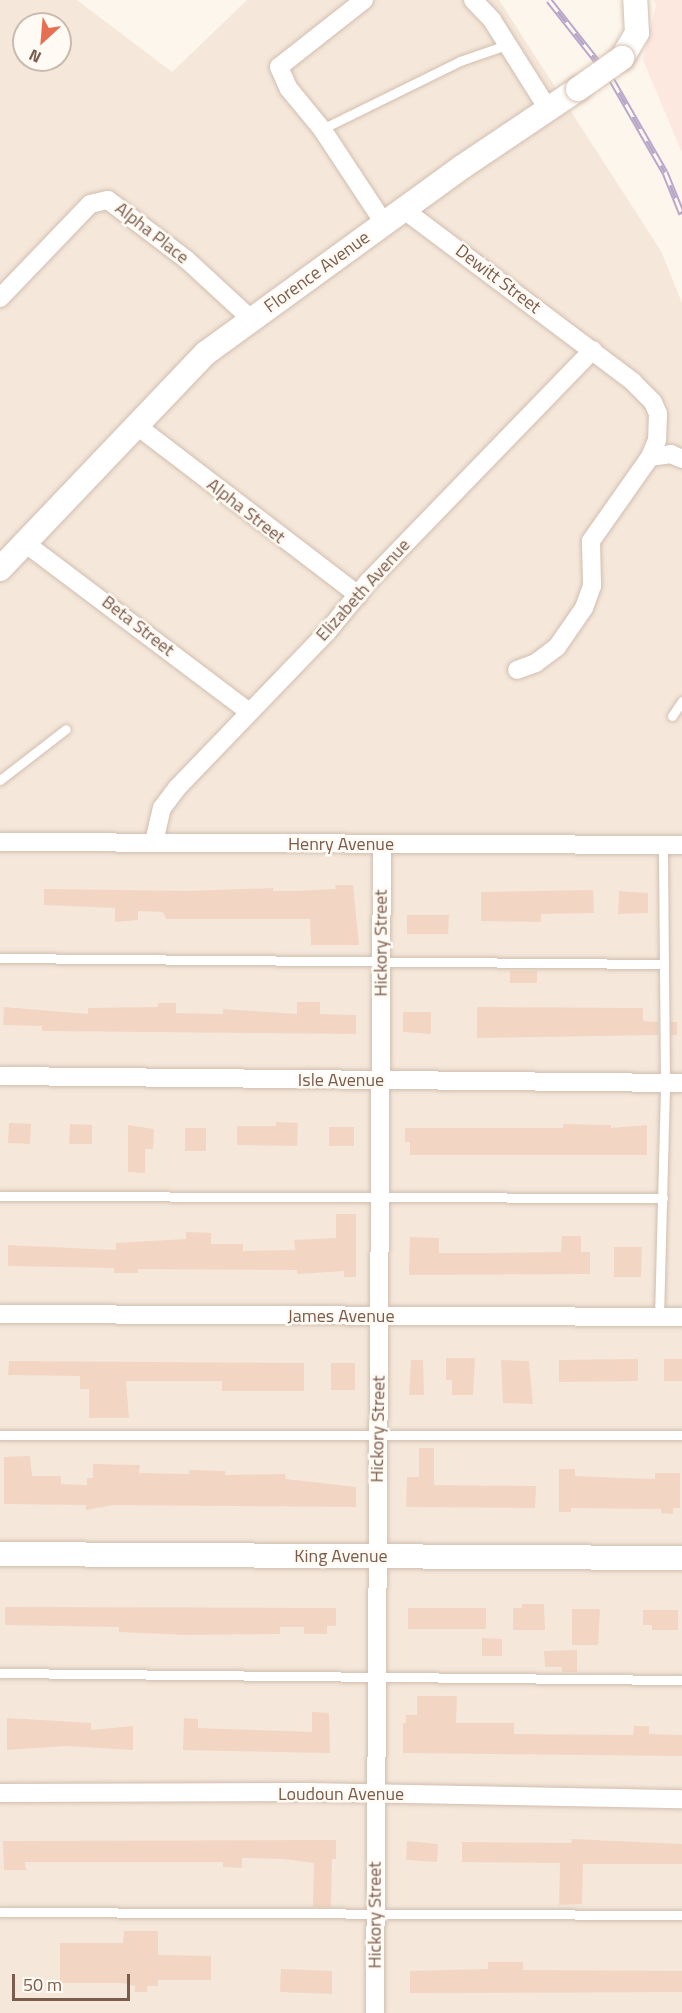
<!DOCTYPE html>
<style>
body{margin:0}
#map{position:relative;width:682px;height:2013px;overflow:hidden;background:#fdf6ec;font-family:"Titillium Web",sans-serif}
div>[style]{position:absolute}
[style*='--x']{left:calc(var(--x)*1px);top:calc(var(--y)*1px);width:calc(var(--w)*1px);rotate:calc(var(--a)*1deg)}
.residential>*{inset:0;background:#f5e8da}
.commercial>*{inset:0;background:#fde8e0}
.building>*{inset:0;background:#f3d5c3}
.roads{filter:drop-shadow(0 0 2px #d1beb0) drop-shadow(0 0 2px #d1beb0)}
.lane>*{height:9px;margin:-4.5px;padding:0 4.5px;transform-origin:4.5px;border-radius:4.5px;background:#fff}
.street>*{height:18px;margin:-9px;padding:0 9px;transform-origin:9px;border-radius:9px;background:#fff}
.secondary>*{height:24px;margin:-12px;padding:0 12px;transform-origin:12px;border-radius:12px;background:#fff}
.rail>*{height:7px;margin-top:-3.5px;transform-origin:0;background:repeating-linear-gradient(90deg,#fffaf3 0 14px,#b9a8c9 0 28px);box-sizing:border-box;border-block:2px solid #b9a8c9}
.bridges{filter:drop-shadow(0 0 2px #d6c0b0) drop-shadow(0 0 2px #d6c0b0)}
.secondary-bridge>*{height:24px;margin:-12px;padding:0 12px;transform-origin:12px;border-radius:12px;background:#fff}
span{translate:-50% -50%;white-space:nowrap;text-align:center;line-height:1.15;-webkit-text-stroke:5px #fffaf3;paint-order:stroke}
.street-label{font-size:18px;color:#7a5c4d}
.north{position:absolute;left:12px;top:12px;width:60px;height:60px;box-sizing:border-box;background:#fffaf3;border:2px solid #cabbb1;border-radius:50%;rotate:206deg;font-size:16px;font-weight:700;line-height:24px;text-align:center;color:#7a5c4d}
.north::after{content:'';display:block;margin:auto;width:21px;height:27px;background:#e76f51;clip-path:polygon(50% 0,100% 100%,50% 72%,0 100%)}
.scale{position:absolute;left:12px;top:1974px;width:118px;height:27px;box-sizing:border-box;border:3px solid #7a5c4d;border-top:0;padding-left:8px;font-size:18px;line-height:21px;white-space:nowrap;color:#7a5c4d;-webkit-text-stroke:4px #fffaf3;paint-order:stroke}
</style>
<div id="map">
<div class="residential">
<i style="clip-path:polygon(evenodd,0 0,77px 0,172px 72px,247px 0,499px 0,661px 251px,682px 303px,682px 2013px,0 2013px,0 0,24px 24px,60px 24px,60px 60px,24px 60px,24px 24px)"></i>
</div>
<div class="commercial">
<i style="clip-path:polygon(653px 0,682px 0,682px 153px,643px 60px,656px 5px)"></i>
</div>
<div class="building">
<i style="clip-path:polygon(335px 885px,353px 885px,359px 945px,311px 945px,310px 919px,166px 919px,163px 912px,138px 911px,138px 920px,115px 922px,115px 908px,44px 905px,44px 889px,189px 891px,273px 888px,273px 891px,297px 891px,336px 889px)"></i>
<i style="clip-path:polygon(593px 890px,594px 913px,541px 914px,541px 922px,481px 921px,481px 892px)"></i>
<i style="clip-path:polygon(619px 891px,648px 893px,648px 913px,618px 914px)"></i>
<i style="clip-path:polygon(407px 915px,449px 915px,448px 934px,407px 934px)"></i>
<i style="clip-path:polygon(510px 971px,537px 971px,537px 983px,510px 983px)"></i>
<i style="clip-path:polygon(297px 1002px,320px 1002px,320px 1014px,356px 1015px,356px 1034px,42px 1031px,42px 1026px,3px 1025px,4px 1007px,88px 1014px,88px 1008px,158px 1007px,158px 1003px,176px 1003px,176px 1013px,223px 1014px,223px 1009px,297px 1014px)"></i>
<i style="clip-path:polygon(477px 1007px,643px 1008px,643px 1021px,658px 1022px,658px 1035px,477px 1038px)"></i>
<i style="clip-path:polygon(403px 1012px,431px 1012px,431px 1034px,403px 1032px)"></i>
<i style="clip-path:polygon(671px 1022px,677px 1022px,677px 1035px,671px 1035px)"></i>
<i style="clip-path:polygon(276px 1122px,298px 1123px,297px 1146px,237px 1145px,237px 1126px,276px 1126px)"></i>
<i style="clip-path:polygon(9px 1123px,31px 1124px,30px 1144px,8px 1143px)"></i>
<i style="clip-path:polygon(70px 1124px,92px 1125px,92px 1144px,69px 1144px)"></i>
<i style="clip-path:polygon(563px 1124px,611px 1125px,611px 1128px,647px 1125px,647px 1155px,410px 1155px,410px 1142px,405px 1142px,405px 1128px,563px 1128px)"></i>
<i style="clip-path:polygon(128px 1125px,154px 1129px,153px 1149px,145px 1149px,145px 1173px,128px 1172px)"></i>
<i style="clip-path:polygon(329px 1127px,354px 1127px,354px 1146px,329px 1146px)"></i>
<i style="clip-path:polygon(185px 1128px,206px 1128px,206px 1151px,185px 1151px)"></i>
<i style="clip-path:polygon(336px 1214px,356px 1214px,356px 1277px,344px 1277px,344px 1271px,297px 1274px,297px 1270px,138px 1269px,138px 1273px,114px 1273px,114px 1268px,8px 1266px,8px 1245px,116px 1250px,116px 1243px,186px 1239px,186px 1232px,211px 1233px,211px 1244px,243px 1244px,243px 1251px,295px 1250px,294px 1240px,336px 1238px)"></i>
<i style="clip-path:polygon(562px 1236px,581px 1236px,581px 1252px,590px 1252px,590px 1274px,409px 1275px,410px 1237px,439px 1238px,439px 1253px,487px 1253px,561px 1252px)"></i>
<i style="clip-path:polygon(614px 1247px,642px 1247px,641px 1277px,614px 1277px)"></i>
<i style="clip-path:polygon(446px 1358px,475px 1358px,473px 1395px,452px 1395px,452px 1380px,446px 1380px)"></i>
<i style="clip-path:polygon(638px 1359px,638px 1381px,559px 1382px,559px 1360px)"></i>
<i style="clip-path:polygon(664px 1359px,682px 1359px,682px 1381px,664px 1381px)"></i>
<i style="clip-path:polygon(411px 1360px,423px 1360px,424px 1395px,409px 1395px)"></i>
<i style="clip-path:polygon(501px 1360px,529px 1361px,533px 1404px,503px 1403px)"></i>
<i style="clip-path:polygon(9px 1361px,304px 1363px,304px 1391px,222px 1391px,222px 1381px,126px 1381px,129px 1418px,89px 1418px,89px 1389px,80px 1389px,80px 1376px,8px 1375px)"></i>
<i style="clip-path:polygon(331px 1363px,355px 1363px,355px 1390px,331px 1390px)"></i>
<i style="clip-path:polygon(419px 1448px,434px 1448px,434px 1485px,536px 1486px,535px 1508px,406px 1507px,407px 1477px,419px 1477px)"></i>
<i style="clip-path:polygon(30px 1456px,32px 1476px,61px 1476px,61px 1484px,87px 1485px,87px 1478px,93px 1478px,93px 1464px,140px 1465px,139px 1473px,189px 1474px,189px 1470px,225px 1471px,225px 1475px,285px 1474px,286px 1479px,356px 1487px,356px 1507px,112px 1505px,86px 1510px,86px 1505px,4px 1504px,4px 1457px)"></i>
<i style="clip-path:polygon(559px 1469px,575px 1469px,575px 1476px,622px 1478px,655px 1479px,655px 1473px,680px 1473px,680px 1508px,673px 1508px,673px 1514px,661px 1513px,661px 1509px,571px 1508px,571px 1512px,559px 1512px)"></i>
<i style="clip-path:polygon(522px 1604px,544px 1604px,545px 1630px,513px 1630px,513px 1608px,522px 1608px)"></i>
<i style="clip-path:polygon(5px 1607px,336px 1608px,336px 1626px,327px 1626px,327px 1634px,304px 1634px,304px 1627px,280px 1627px,280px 1634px,184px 1635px,119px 1632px,119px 1627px,5px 1625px)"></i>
<i style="clip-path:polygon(408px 1608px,486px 1608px,486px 1629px,408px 1629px)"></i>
<i style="clip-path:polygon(572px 1609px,600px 1609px,598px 1645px,572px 1645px)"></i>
<i style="clip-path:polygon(643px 1610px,678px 1610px,678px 1630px,652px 1630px,652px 1625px,643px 1625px)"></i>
<i style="clip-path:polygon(482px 1638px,502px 1639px,502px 1656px,482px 1656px)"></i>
<i style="clip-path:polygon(577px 1650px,577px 1672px,562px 1672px,562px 1667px,545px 1667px,544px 1651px)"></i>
<i style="clip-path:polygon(417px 1696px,457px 1696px,456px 1723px,514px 1723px,514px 1734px,633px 1735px,634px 1726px,649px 1726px,649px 1734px,682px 1735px,682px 1756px,403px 1753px,403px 1723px,406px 1723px,406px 1715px,417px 1715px)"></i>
<i style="clip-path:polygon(312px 1712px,329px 1713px,330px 1753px,183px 1750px,184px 1718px,198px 1719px,198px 1728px,312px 1732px)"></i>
<i style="clip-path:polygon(7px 1718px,91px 1723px,91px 1730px,133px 1726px,133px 1750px,66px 1746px,7px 1750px)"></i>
<i style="clip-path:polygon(572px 1839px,682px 1844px,682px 1864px,583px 1864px,582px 1904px,559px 1905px,560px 1863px,462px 1862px,462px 1842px,571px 1843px)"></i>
<i style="clip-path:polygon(336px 1840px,336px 1859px,332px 1859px,331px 1907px,313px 1907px,314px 1863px,284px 1859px,242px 1858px,242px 1868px,223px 1867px,223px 1862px,25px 1862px,26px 1870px,4px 1870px,3px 1841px)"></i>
<i style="clip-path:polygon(407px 1841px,438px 1844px,437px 1862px,406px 1860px)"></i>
<i style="clip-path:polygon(124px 1931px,158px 1931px,158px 1955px,211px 1956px,211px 1980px,158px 1980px,158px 1986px,147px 1986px,147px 1992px,135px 1992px,135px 1986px,123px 1983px,60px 1983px,60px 1943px,123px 1943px)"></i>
<i style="clip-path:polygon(488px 1962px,523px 1962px,523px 1970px,682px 1971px,682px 1992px,410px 1993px,410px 1971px,488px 1969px)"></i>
<i style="clip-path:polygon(281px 1969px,332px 1971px,332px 1994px,280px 1992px)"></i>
</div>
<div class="roads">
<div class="lane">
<i style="--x:322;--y:129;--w:154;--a:-26.2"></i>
<i style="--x:460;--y:61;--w:52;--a:-19.1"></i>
<i style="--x:672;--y:716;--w:18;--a:-56"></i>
<i style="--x:0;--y:780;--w:83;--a:-37.7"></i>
<i style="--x:0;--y:958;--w:664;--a:0.52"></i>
<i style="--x:0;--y:1196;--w:663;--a:0.17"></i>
<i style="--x:659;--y:1317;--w:234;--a:-88.5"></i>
<i style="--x:665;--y:1083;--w:238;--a:-90.5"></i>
<i style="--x:0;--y:1435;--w:682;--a:0"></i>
<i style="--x:0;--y:1673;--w:682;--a:0.59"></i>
<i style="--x:0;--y:1912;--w:682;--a:0.25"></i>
</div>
<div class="street">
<i style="--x:364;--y:0;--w:108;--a:141.8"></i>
<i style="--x:279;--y:67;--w:24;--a:66"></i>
<i style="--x:289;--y:89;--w:52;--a:50.5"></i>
<i style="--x:322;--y:129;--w:113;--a:56.6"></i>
<i style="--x:473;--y:0;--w:28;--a:46"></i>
<i style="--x:492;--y:20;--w:105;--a:57.8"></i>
<i style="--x:403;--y:209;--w:288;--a:36.9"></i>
<i style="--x:633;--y:382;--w:28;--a:45"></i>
<i style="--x:653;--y:402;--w:13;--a:67"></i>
<i style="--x:658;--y:414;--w:26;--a:92"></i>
<i style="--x:657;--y:440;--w:18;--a:112"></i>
<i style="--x:650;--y:457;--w:103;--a:125.1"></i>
<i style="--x:591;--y:541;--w:45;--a:88.7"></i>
<i style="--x:592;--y:586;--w:23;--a:110"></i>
<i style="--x:584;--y:608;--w:47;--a:124.7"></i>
<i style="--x:557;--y:647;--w:26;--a:143"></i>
<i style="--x:536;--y:663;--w:20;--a:160"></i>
<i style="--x:0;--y:298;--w:130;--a:-46.2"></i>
<i style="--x:90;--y:204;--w:18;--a:-13"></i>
<i style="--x:108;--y:200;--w:99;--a:37.2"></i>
<i style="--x:187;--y:260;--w:87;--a:42.7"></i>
<i style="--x:136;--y:425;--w:280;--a:37.4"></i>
<i style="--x:650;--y:457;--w:21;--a:-8"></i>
<i style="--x:671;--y:454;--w:12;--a:24"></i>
<i style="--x:25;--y:543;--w:281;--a:37"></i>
<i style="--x:0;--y:842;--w:682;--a:0.25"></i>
<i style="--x:154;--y:842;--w:35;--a:-77"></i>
<i style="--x:162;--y:808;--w:25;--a:-53"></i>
<i style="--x:177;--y:788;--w:216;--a:-46.1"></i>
<i style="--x:327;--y:632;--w:65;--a:-50.6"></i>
<i style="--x:368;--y:582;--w:323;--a:-45.9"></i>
<i style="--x:0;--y:1076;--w:682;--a:0.59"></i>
<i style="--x:0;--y:1314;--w:682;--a:0.25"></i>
<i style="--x:0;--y:1793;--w:306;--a:-0.2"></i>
<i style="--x:306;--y:1792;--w:376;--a:1.1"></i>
<i style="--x:375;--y:2013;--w:1169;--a:-89.66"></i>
</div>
<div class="secondary">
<i style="--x:622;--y:58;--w:29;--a:-59"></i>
<i style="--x:637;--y:33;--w:33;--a:-93"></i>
<i style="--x:0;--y:569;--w:298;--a:-46.4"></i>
<i style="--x:206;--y:353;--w:316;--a:-36"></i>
<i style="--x:462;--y:167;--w:140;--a:-33.9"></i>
<i style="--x:0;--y:1554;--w:682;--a:0.34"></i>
</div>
</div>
<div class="rail">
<i style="--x:549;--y:0;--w:102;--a:51.8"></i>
<i style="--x:612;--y:80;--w:106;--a:60.1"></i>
<i style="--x:665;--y:172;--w:45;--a:68"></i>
</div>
<div class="bridges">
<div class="secondary-bridge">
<i style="--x:578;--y:89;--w:54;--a:-35.2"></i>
</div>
</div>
<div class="street-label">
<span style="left:152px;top:233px;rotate:38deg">Alpha Place</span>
<span style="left:317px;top:272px;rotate:-36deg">Florence Avenue</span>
<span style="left:498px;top:279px;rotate:37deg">Dewitt Street</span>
<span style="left:246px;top:511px;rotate:38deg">Alpha Street</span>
<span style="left:363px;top:590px;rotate:-48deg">Elizabeth Avenue</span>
<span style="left:138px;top:626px;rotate:38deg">Beta Street</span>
<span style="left:341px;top:844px">Henry Avenue</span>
<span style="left:381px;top:943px;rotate:-90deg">Hickory Street</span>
<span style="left:341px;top:1080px">Isle Avenue</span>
<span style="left:341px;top:1316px">James Avenue</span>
<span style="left:378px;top:1429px;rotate:-89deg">Hickory Street</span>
<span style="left:341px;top:1556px">King Avenue</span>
<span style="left:341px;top:1794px">Loudoun Avenue</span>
<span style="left:375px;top:1915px;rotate:-90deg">Hickory Street</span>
</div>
<div class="north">N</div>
<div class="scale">50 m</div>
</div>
